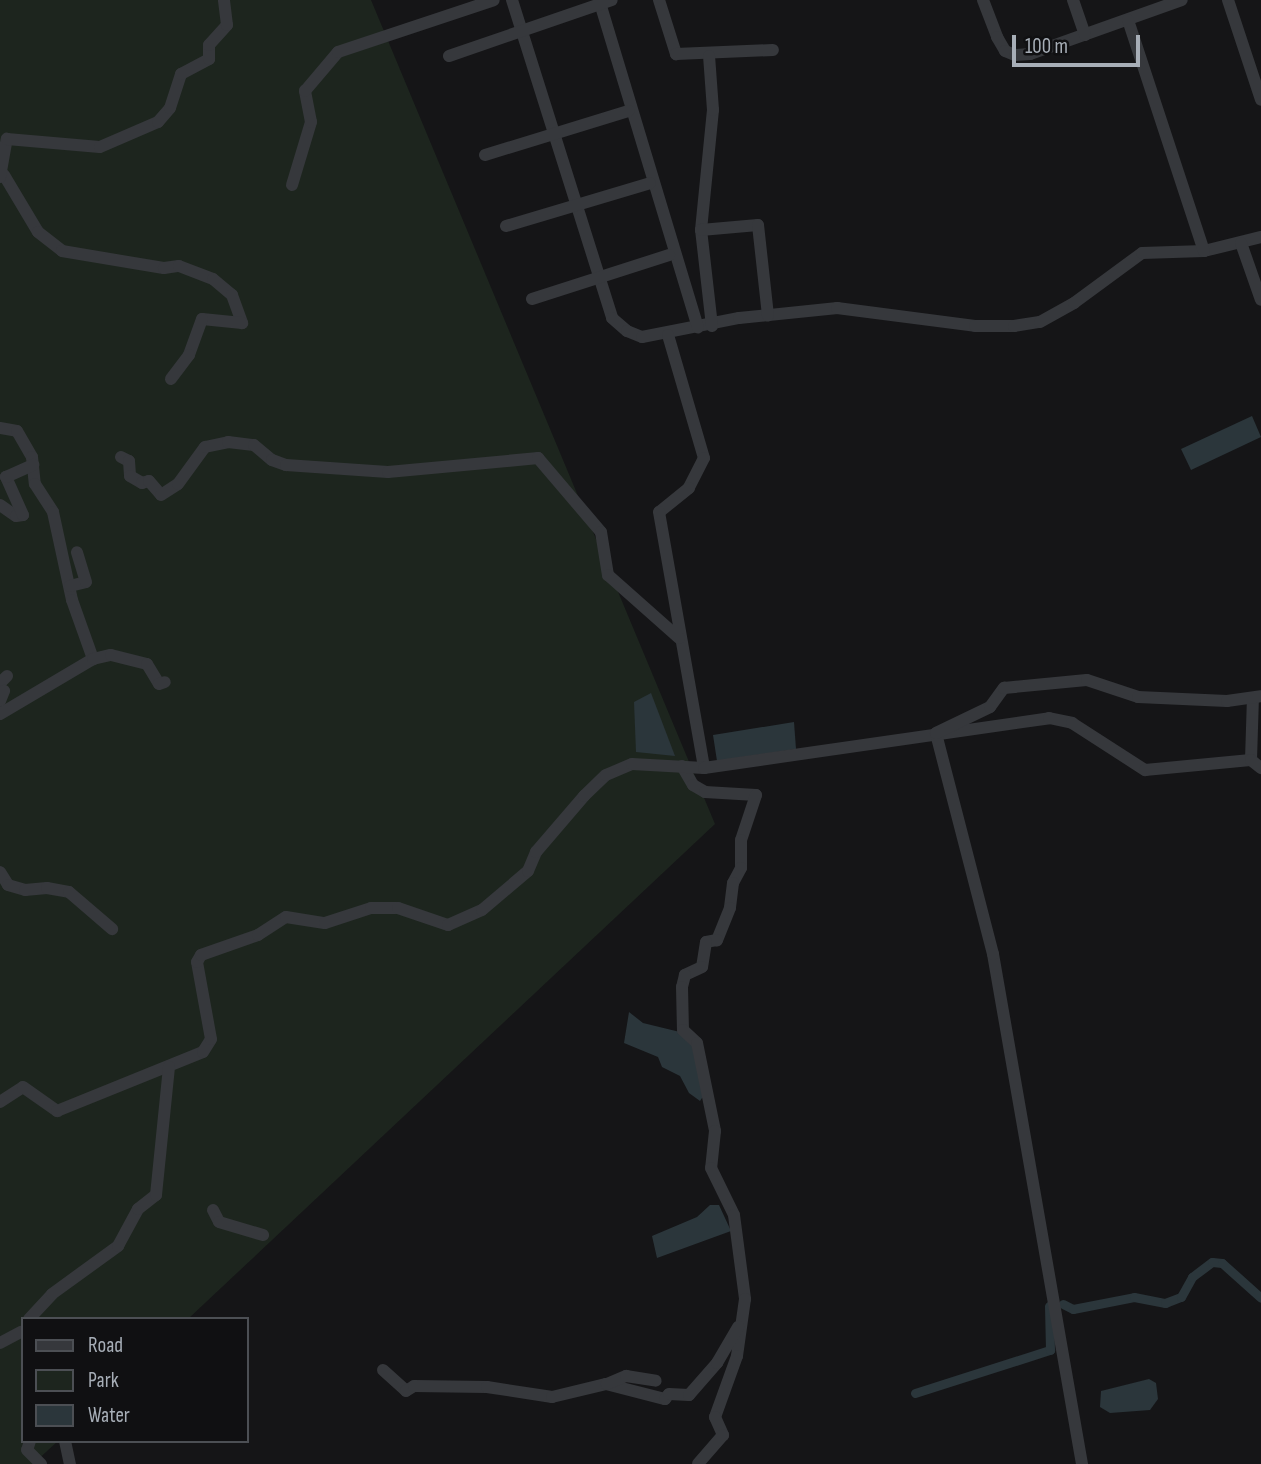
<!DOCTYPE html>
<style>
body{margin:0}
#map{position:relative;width:1261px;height:1464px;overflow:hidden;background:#151517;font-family:"Sofia Sans Condensed",sans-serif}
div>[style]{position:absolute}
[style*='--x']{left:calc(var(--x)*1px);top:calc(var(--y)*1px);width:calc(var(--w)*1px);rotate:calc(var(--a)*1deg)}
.green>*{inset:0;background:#1d251e}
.water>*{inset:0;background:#2b363b}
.canal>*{height:9px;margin:-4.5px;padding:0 4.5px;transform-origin:4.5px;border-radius:4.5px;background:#2b363b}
.minor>*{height:12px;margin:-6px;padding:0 6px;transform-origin:6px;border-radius:6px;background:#36383c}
span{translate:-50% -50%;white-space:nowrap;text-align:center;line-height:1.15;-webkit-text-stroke:7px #101012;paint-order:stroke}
.legend{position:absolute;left:21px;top:1317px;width:228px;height:126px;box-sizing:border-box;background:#101012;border:2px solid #4c4f54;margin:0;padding:9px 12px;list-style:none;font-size:21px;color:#a7aeb7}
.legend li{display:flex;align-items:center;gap:14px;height:35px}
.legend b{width:35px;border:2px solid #4c4f54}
.scale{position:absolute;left:1012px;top:35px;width:128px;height:32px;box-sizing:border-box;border:4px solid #a7aeb7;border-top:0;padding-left:9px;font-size:21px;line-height:24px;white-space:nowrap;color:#a7aeb7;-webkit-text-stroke:5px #101012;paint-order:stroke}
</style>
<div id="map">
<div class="green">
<i style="clip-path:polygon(0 0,371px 0,715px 824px,188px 1319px,23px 1319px,23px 1441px,58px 1441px,33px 1464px,0 1464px)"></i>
</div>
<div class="water">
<i style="clip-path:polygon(1252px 416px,1261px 437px,1191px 470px,1181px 449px)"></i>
<i style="clip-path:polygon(651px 693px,675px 756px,636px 752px,634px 702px)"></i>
<i style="clip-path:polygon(794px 722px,796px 749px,717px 761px,713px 735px)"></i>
<i style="clip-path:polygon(629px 1012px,643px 1023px,684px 1033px,694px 1043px,704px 1095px,700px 1101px,689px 1093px,680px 1076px,662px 1067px,658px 1057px,624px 1043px)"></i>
<i style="clip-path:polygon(710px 1205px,719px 1205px,731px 1231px,657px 1258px,652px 1236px,697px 1217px)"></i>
<i style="clip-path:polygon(1149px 1379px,1156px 1383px,1158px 1399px,1150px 1410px,1110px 1413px,1100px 1407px,1101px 1391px)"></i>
</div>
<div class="canal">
<i style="--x:1063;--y:1304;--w:11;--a:27"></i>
<i style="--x:1073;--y:1309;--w:62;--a:-11.1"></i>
<i style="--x:1134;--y:1297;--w:32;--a:11"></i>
<i style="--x:1165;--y:1303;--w:17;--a:-21"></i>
<i style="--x:1181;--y:1297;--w:23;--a:-61"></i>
<i style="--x:1192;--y:1277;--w:25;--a:-37"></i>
<i style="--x:1212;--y:1262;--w:10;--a:6"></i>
<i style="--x:1222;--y:1263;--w:52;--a:41.9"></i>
<i style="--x:915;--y:1393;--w:142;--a:-17.7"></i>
<i style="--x:1050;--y:1350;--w:44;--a:-91.3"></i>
</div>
<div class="minor">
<i style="--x:512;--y:0;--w:333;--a:72.5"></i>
<i style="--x:612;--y:318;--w:20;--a:41"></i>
<i style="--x:627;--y:331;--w:16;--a:22"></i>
<i style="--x:642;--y:337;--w:99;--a:-11.1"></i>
<i style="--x:739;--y:318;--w:99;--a:-5.8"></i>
<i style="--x:837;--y:308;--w:139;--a:7.4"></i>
<i style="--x:975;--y:326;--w:39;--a:0"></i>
<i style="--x:1014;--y:326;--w:26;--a:-9"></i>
<i style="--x:1040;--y:322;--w:39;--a:-29"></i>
<i style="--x:1074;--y:303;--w:84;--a:-36.3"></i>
<i style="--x:1142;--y:253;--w:62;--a:-1.8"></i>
<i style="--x:1204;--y:251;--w:59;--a:-13.8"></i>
<i style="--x:659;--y:0;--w:57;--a:72.5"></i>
<i style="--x:676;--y:54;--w:97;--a:-2.4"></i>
<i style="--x:983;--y:0;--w:40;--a:69"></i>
<i style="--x:997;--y:37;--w:16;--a:60"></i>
<i style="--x:1005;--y:51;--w:11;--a:22"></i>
<i style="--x:1015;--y:55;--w:15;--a:-4"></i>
<i style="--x:1030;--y:54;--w:161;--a:-19.6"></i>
<i style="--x:1073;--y:0;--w:37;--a:71"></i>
<i style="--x:1228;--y:0;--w:105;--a:71.7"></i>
<i style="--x:600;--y:3;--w:339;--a:73.2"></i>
<i style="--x:1128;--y:20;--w:243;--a:71.8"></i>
<i style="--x:449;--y:56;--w:172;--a:-19"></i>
<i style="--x:485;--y:155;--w:150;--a:-17.1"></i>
<i style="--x:4;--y:175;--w:66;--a:59.2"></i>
<i style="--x:38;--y:232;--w:31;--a:38"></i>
<i style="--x:62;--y:251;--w:103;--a:9.5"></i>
<i style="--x:164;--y:268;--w:15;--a:-8"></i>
<i style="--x:179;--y:266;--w:36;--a:21"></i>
<i style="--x:213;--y:279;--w:25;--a:40"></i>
<i style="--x:232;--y:295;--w:30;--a:70"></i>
<i style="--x:242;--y:323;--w:40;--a:-174.3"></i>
<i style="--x:202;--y:319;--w:38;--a:110"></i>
<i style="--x:189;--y:355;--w:30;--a:127"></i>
<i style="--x:0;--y:177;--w:39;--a:-80"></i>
<i style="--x:7;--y:139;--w:93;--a:4.9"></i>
<i style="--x:100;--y:147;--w:63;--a:-23.3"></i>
<i style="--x:158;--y:122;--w:18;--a:-49"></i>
<i style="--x:170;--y:108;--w:36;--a:-72"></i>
<i style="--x:181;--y:74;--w:32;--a:-28"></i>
<i style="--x:209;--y:59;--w:14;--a:-90"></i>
<i style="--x:209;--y:45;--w:27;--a:-48"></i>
<i style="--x:227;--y:25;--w:25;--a:-97"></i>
<i style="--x:292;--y:185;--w:66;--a:-73.2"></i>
<i style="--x:311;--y:122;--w:32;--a:-101"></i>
<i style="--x:305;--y:91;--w:51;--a:-49.8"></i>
<i style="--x:338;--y:52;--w:164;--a:-18.4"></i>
<i style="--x:506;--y:226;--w:150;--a:-16.6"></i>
<i style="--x:701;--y:230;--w:121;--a:-84.3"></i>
<i style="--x:713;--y:110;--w:54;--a:-94.2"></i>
<i style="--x:1241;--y:243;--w:60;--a:70.7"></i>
<i style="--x:532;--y:299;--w:144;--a:-17.8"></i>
<i style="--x:712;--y:326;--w:97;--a:-96.5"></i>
<i style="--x:701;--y:230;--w:57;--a:-5"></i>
<i style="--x:758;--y:225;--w:91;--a:83.7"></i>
<i style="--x:668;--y:335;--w:128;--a:73.7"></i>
<i style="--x:704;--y:458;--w:34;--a:117"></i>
<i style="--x:689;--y:488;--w:38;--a:141"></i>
<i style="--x:659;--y:512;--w:260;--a:80"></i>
<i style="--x:0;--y:428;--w:17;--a:10"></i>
<i style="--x:17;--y:431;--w:30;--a:60"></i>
<i style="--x:32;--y:457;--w:27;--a:84"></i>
<i style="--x:35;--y:484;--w:33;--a:57"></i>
<i style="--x:53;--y:512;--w:90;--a:77.8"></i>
<i style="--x:72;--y:600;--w:63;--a:70.4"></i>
<i style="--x:121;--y:457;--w:9;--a:27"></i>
<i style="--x:129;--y:461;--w:15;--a:86"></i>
<i style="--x:130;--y:476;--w:14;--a:30"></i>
<i style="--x:142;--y:483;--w:7;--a:-16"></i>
<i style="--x:149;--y:481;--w:18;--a:49"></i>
<i style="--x:161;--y:495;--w:20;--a:-33"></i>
<i style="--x:178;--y:484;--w:46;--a:-53.9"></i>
<i style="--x:205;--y:447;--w:24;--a:-12"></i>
<i style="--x:228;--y:442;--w:26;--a:7"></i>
<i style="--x:254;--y:445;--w:23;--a:40"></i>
<i style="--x:272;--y:460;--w:15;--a:20"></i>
<i style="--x:286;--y:465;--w:102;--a:3.9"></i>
<i style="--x:388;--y:472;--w:151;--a:-5.3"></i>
<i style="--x:538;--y:458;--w:97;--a:49.6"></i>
<i style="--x:601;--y:532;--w:44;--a:80.8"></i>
<i style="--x:608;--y:575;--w:95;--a:41.6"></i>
<i style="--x:0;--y:505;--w:19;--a:35"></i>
<i style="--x:16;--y:516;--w:7;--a:-8"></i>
<i style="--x:23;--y:515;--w:42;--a:-114.1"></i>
<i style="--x:6;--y:477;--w:30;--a:-24"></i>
<i style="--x:70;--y:586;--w:16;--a:-14"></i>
<i style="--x:86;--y:582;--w:31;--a:-107"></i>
<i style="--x:0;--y:683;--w:10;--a:-45"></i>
<i style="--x:0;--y:701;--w:11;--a:-68"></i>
<i style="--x:0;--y:714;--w:108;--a:-30.6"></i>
<i style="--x:93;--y:659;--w:18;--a:-13"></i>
<i style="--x:111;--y:655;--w:37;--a:14"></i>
<i style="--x:147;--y:664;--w:23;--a:59"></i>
<i style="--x:159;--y:684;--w:6;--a:-18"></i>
<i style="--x:1251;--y:760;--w:62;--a:-88.2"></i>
<i style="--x:682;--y:766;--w:22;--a:60"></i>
<i style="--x:693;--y:785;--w:14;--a:30"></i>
<i style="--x:705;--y:792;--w:51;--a:3.4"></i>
<i style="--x:756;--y:795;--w:47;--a:108.4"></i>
<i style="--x:741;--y:840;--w:28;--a:90"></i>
<i style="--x:741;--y:868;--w:17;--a:118"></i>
<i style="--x:733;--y:883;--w:25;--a:97"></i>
<i style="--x:730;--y:908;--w:35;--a:112"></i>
<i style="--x:717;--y:940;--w:11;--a:170"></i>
<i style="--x:706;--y:942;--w:25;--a:99"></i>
<i style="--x:702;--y:967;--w:19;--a:155"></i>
<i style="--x:685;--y:975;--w:12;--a:104"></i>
<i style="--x:682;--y:987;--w:43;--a:88.7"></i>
<i style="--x:683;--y:1030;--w:19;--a:43"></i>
<i style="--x:697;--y:1043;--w:90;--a:78.4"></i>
<i style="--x:715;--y:1131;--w:37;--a:96"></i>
<i style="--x:711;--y:1168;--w:52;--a:63.9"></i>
<i style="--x:734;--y:1215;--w:85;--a:82.5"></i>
<i style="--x:745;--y:1299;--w:58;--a:98"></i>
<i style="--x:737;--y:1356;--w:65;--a:109.8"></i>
<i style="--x:715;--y:1417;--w:20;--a:66"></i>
<i style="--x:723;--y:1435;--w:38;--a:131"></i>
<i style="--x:0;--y:872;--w:15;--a:58"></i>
<i style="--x:8;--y:885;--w:18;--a:16"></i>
<i style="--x:25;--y:890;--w:22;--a:-5"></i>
<i style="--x:47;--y:888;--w:22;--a:10"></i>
<i style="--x:69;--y:892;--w:57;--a:40.7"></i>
<i style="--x:0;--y:1102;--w:27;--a:-33"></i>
<i style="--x:23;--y:1087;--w:42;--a:35.2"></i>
<i style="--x:57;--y:1111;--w:157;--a:-22"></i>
<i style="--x:203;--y:1052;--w:15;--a:-58"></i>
<i style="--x:211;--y:1039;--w:78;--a:-100.3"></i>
<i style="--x:197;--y:962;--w:8;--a:-60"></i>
<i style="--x:201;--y:955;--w:60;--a:-19.3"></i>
<i style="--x:258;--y:935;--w:33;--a:-33"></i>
<i style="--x:286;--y:917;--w:39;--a:9"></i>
<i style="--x:325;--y:923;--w:48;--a:-18.1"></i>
<i style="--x:371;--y:908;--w:27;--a:0"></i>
<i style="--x:398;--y:908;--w:53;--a:18.8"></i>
<i style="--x:448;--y:925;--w:37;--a:-24"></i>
<i style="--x:482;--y:910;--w:60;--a:-40.3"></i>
<i style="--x:528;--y:871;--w:21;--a:-67"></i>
<i style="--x:536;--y:852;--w:74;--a:-49.4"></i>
<i style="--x:584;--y:796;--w:30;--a:-44"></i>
<i style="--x:606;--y:775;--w:28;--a:-23"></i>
<i style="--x:632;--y:764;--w:72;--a:3.2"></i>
<i style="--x:704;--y:768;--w:349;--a:-8.2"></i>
<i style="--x:1049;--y:718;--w:24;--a:12"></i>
<i style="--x:1072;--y:723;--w:87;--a:32.8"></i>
<i style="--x:1145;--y:770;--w:106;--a:-5.4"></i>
<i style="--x:1251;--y:760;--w:13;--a:39"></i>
<i style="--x:213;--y:1210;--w:13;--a:63"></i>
<i style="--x:219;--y:1222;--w:46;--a:16.5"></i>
<i style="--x:29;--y:1319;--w:34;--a:-47"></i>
<i style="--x:52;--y:1294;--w:82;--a:-36"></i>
<i style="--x:118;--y:1246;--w:42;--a:-61.6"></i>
<i style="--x:138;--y:1209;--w:23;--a:-38"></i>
<i style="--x:156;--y:1195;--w:129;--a:-84.2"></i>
<i style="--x:0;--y:1343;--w:24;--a:-28"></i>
<i style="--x:383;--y:1370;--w:31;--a:42"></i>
<i style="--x:406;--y:1391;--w:9;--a:-32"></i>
<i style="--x:414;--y:1386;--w:73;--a:0.8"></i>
<i style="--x:487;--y:1387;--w:66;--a:8.7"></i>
<i style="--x:552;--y:1397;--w:56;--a:-13.5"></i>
<i style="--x:606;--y:1384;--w:61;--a:14.3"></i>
<i style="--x:665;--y:1399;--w:6;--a:-51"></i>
<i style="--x:669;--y:1394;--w:20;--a:3"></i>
<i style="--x:689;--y:1395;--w:43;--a:-48.8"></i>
<i style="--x:717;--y:1363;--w:42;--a:-59.7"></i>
<i style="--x:607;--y:1384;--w:21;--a:-23"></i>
<i style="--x:626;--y:1376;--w:30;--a:9"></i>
<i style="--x:30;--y:1441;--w:9;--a:108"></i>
<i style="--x:27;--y:1450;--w:20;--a:45"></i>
<i style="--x:65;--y:1441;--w:24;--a:78"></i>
<i style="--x:1082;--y:1464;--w:518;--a:-99.9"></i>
<i style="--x:993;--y:954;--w:228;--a:-104.5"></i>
<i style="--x:936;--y:733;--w:60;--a:-25.7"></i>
<i style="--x:990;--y:707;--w:24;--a:-54"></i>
<i style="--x:1004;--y:688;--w:83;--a:-5.5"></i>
<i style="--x:1087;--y:680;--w:54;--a:18.4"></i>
<i style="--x:1138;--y:697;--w:89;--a:2.6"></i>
<i style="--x:1227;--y:701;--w:34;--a:-8"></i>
</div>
<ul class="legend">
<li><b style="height:9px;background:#36383c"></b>Road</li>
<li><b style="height:19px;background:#1d251e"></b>Park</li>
<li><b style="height:19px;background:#2b363b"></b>Water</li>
</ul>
<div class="scale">100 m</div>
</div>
